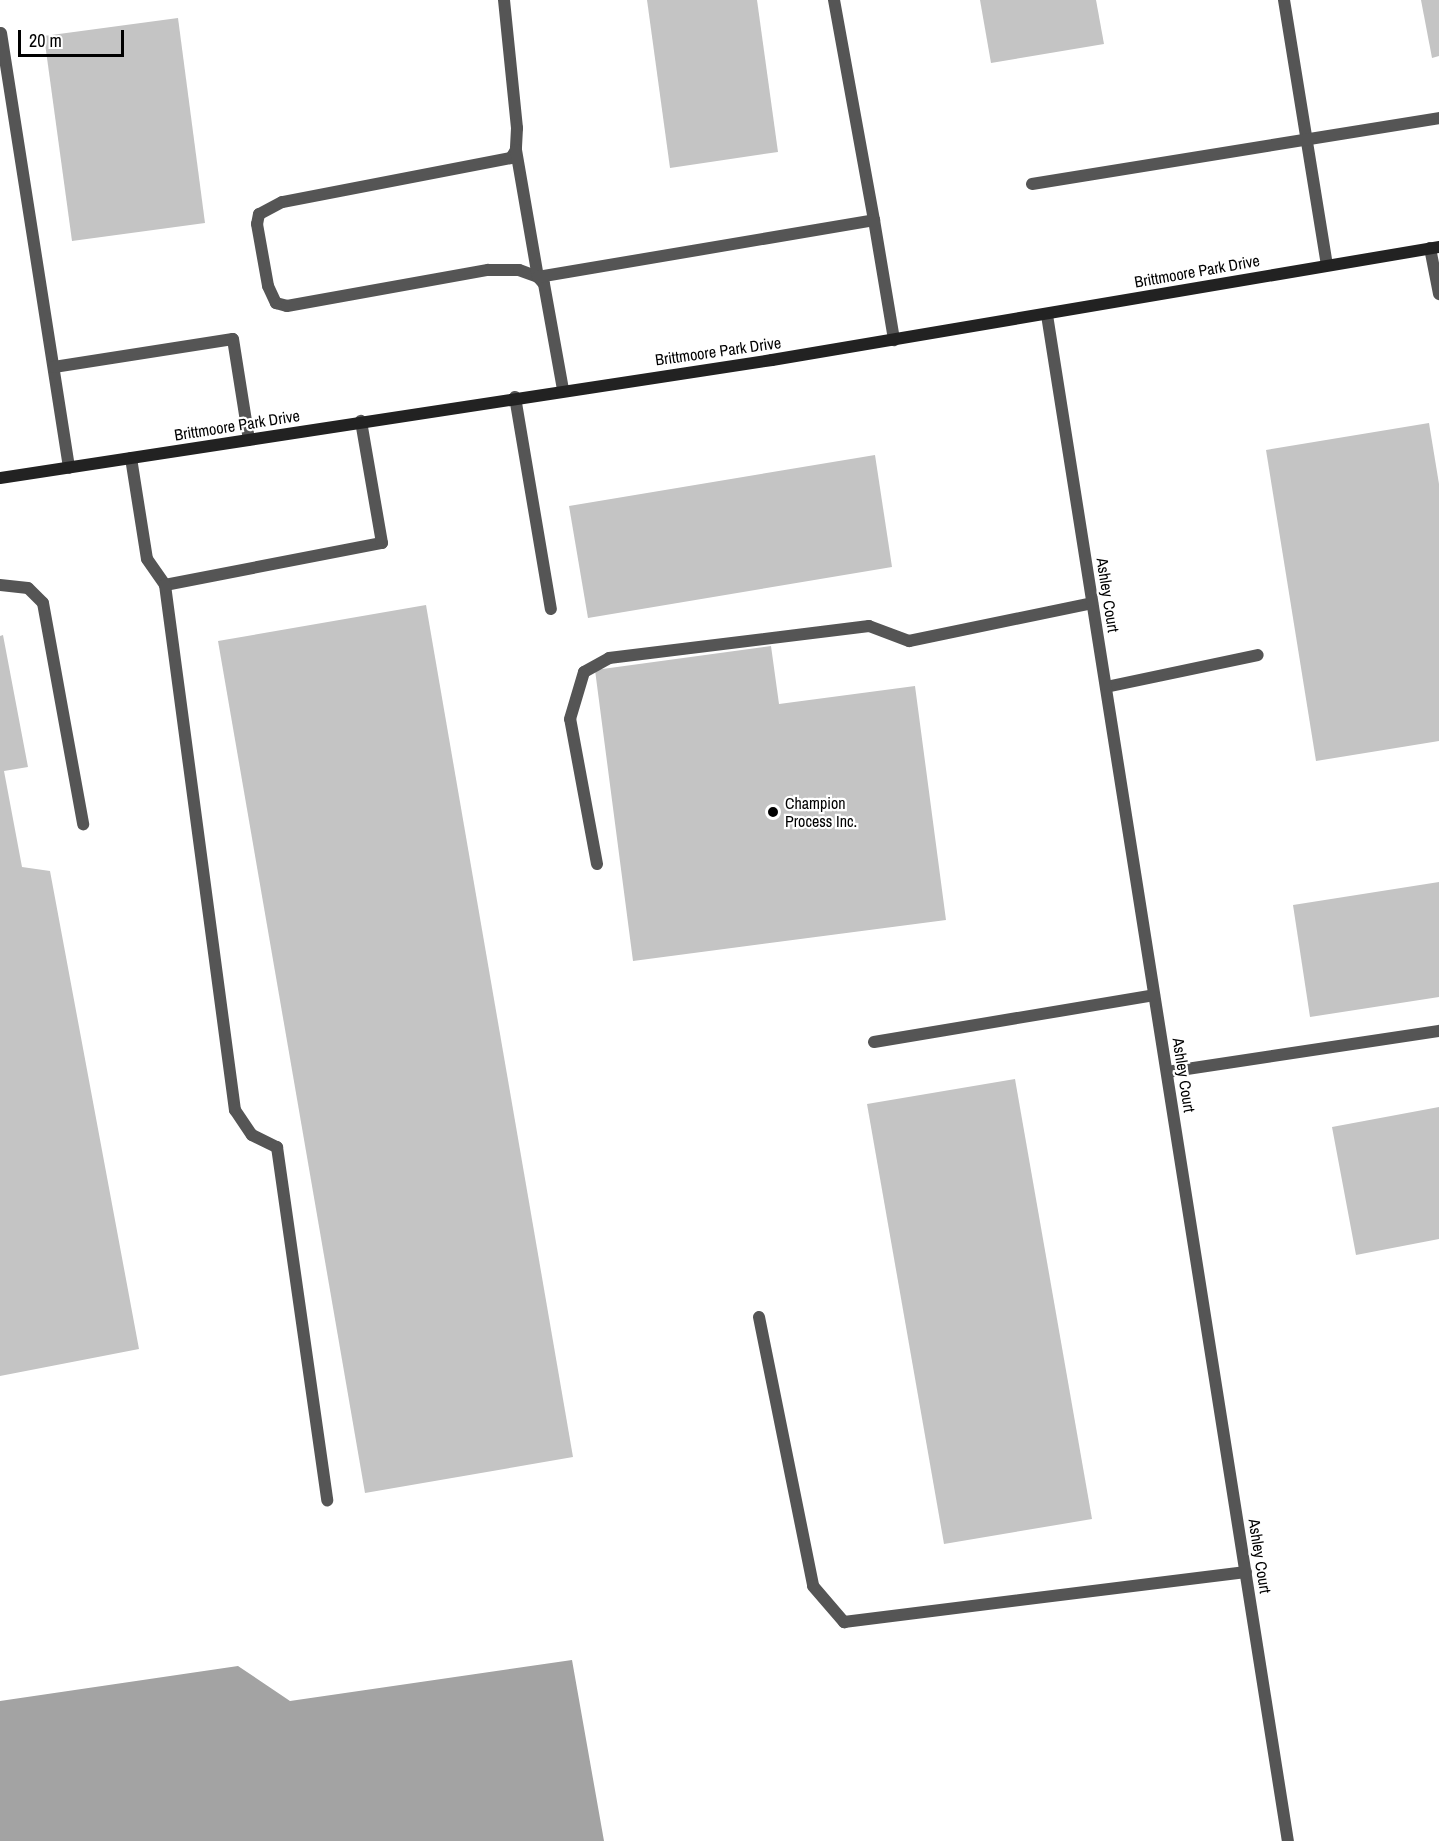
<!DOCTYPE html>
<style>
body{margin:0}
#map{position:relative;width:1439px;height:1841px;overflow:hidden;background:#fff;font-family:"Archivo Narrow",sans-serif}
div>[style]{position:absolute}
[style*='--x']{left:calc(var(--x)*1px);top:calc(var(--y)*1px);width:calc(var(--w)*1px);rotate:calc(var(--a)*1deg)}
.water>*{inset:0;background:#a3a3a3}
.building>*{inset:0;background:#c4c4c4}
.lane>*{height:12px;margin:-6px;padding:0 6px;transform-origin:6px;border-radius:6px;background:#555}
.street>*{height:12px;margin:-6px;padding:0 6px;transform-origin:6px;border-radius:6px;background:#555}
.secondary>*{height:12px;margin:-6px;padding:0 6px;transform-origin:6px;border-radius:6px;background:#222}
.dots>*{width:16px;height:16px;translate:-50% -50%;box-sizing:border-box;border:3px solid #fff;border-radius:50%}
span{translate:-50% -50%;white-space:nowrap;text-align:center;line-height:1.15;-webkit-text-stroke:4.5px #fff;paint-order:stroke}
.street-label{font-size:16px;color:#000}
.poi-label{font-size:16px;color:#000}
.left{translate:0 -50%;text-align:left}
.scale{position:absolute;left:18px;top:30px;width:106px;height:27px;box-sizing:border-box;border:3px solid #000;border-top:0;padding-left:8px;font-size:18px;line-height:21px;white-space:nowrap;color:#000;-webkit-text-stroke:4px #fff;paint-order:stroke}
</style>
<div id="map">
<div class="water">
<i style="clip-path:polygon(572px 1660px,604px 1841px,0 1841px,0 1701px,238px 1666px,290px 1701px)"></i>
</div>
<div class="building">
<i style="clip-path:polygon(647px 0,757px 0,778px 152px,670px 168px)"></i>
<i style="clip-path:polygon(980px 0,1096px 0,1104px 44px,991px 63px)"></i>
<i style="clip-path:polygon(1421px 0,1439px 0,1439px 56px,1432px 58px)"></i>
<i style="clip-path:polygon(178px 18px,205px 223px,72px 241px,44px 36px)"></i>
<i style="clip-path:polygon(1429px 423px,1439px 484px,1439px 741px,1316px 761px,1266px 450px)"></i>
<i style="clip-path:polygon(875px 455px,892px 567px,588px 618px,569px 506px)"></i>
<i style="clip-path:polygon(426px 605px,573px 1457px,365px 1493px,218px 641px)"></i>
<i style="clip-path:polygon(3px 635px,28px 767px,4px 771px,22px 867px,50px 871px,139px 1349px,0 1376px,0 636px)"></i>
<i style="clip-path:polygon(771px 646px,779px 704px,915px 686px,946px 920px,633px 961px,595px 670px)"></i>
<i style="clip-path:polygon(1439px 882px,1439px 997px,1310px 1017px,1293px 905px)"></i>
<i style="clip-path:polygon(1015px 1079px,1092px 1519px,944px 1544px,867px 1104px)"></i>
<i style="clip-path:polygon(1439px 1107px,1439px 1239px,1356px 1255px,1332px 1127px)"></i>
</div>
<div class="lane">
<i style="--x:504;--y:0;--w:129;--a:84.2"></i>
<i style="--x:517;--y:128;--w:22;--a:93"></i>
<i style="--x:516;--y:150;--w:9;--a:122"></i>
<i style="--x:511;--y:158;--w:233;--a:169.1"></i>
<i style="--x:282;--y:202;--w:26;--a:152"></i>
<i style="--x:259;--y:214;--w:10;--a:101"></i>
<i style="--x:257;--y:224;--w:63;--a:79.9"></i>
<i style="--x:268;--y:286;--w:19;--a:65"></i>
<i style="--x:276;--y:303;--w:11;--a:15"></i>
<i style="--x:287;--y:306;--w:204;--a:-10.2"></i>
<i style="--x:488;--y:270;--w:31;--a:0"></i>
<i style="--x:519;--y:270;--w:20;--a:20"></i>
<i style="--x:538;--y:277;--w:9;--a:49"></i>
<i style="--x:544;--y:284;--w:108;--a:79.8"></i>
<i style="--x:834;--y:0;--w:224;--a:79.7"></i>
<i style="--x:1284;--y:0;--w:268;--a:80.8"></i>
<i style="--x:1;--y:33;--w:440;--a:81.1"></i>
<i style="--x:516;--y:150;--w:129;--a:80.2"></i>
<i style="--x:538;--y:277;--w:341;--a:-9.6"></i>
<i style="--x:874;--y:220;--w:122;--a:80.5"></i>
<i style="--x:1032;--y:184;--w:412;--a:-9.2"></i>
<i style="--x:1430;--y:248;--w:47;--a:78.9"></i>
<i style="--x:54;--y:367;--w:181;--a:-8.9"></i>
<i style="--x:233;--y:339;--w:102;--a:81"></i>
<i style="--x:515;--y:397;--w:215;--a:80.4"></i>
<i style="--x:131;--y:458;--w:102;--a:81"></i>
<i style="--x:147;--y:559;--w:32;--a:55"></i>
<i style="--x:165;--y:585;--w:221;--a:-11"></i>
<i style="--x:382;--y:543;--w:124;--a:-99.8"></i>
<i style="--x:0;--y:585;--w:28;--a:6"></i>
<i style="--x:28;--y:588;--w:21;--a:45"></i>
<i style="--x:43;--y:603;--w:225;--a:79.7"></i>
<i style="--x:165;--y:585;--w:530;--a:82.41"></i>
<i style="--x:235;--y:1110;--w:30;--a:56"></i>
<i style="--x:252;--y:1135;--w:28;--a:26"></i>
<i style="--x:277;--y:1147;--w:357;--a:81.9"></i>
<i style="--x:1106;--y:687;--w:155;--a:-11.9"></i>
<i style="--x:597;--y:864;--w:147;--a:-100.5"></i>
<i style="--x:570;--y:719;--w:49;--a:-73.4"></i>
<i style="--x:584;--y:672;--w:29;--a:-29"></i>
<i style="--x:609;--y:658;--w:262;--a:-7"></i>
<i style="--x:869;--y:626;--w:43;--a:20.6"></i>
<i style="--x:909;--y:641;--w:187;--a:-11.7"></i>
<i style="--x:874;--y:1042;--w:284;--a:-9.5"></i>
<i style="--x:1167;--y:1072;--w:275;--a:-8.6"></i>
<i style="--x:759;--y:1317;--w:274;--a:78.6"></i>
<i style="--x:813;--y:1586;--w:48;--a:49.3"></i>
<i style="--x:844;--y:1622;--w:405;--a:-7.1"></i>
</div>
<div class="street">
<i style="--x:1047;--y:315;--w:1545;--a:81.03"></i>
</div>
<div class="secondary">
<i style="--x:0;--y:478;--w:781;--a:-8.69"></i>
<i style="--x:772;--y:360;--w:677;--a:-9.62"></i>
</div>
<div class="dots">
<i style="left:773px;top:812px;background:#000"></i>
</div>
<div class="street-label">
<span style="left:1197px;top:271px;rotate:-10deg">Brittmoore Park Drive</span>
<span style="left:718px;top:351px;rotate:-8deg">Brittmoore Park Drive</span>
<span style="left:237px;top:425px;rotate:-9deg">Brittmoore Park Drive</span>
<span style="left:1108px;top:595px;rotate:81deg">Ashley Court</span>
<span style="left:1184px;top:1075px;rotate:81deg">Ashley Court</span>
<span style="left:1260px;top:1556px;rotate:81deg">Ashley Court</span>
</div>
<div class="poi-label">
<span class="left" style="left:785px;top:812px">Champion<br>Process Inc.</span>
</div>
<div class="scale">20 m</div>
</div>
